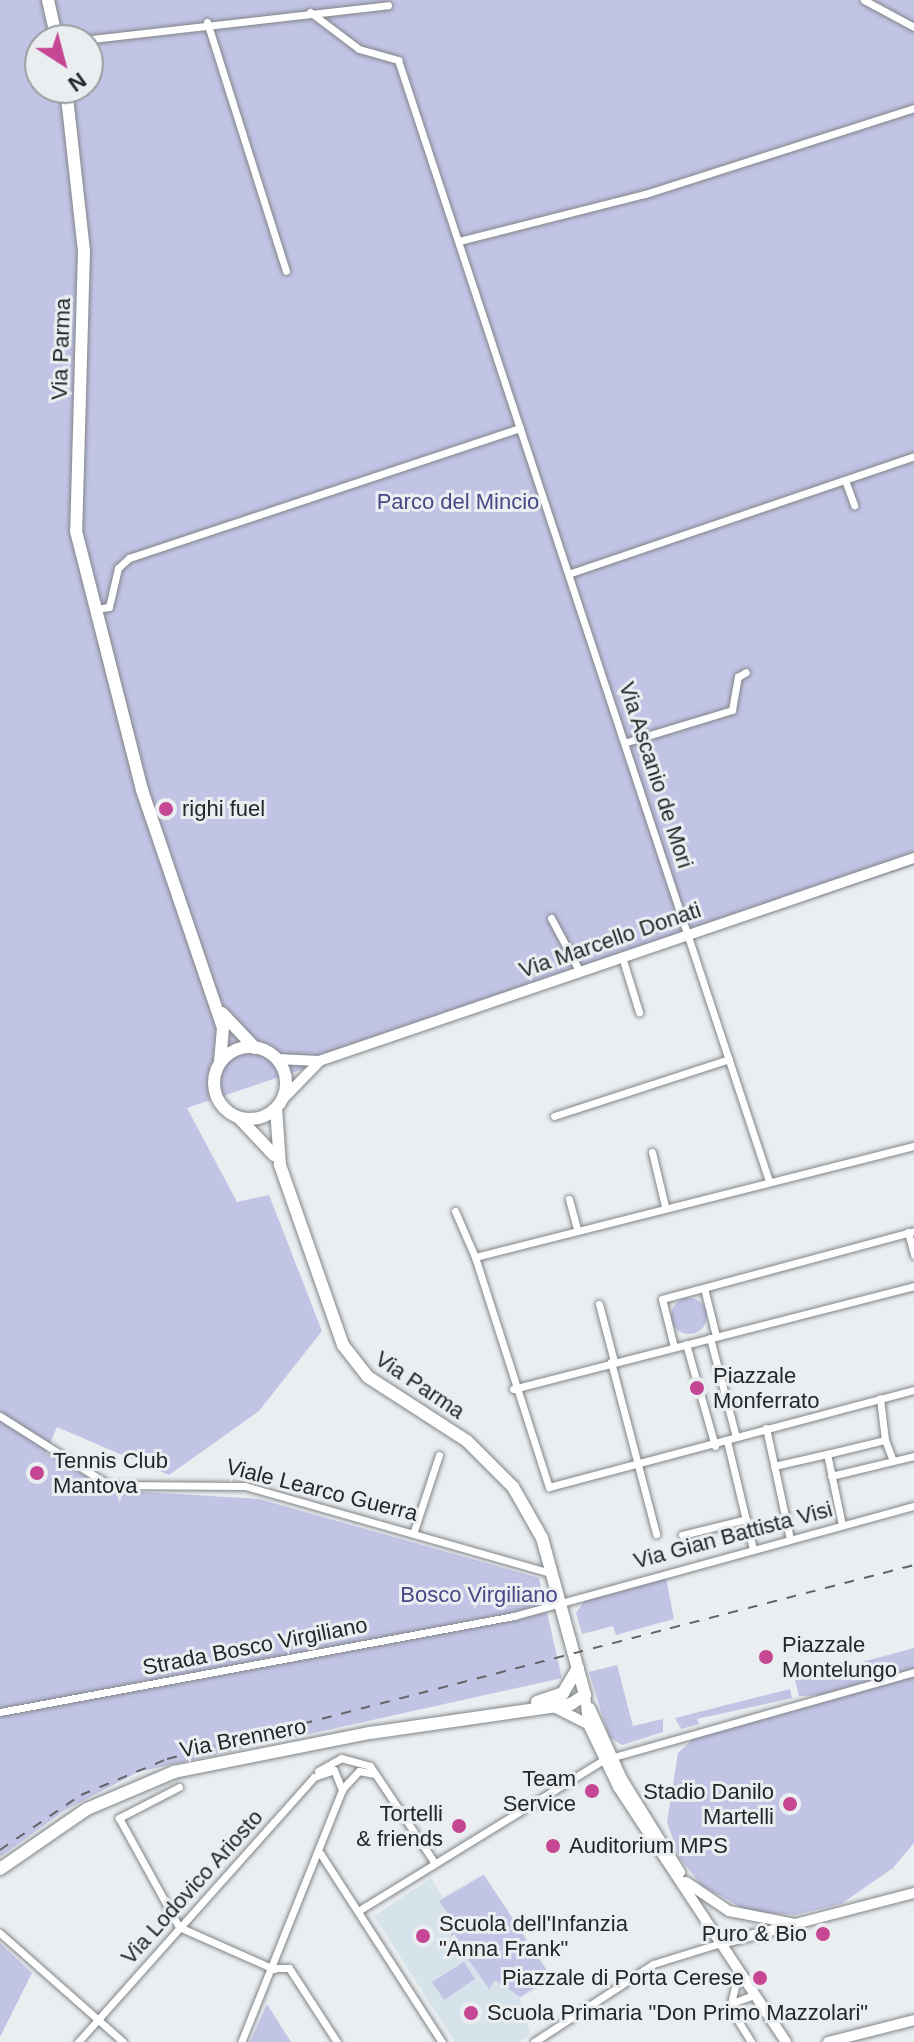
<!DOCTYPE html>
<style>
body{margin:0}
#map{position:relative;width:914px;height:2042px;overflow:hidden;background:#eaeef1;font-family:Helvetica,sans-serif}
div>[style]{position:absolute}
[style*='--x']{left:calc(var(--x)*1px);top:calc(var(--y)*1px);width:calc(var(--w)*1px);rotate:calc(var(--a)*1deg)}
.built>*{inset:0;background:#d7e3eb}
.green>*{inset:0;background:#c2c4e6}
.round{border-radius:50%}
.roads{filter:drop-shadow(0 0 2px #818588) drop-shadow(0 0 2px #818588)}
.street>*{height:7px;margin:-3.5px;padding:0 3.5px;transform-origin:3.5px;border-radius:3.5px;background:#fff}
.secondary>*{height:10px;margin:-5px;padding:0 5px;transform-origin:5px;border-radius:5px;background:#fff}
.primary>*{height:12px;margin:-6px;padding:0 6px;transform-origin:6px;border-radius:6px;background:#fff}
.primary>.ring{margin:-6px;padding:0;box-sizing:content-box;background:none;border:12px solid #fff;border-radius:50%}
.rail>*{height:2px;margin-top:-1px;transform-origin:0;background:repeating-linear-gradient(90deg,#626466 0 10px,transparent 0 20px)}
.dots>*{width:22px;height:22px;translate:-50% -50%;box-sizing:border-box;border:4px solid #eaeef1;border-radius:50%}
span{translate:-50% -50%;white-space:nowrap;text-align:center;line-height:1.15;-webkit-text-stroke:6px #eaeef1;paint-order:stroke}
.street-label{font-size:22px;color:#252627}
.park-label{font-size:22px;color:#484787}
.poi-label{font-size:22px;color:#252627}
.left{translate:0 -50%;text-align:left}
.right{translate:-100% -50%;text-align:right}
.north{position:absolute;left:24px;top:24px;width:80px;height:80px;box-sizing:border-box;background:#eaeef1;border:2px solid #9b9ea0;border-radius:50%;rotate:144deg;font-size:22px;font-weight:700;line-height:32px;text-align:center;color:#252627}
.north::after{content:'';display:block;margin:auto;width:28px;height:36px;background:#c54692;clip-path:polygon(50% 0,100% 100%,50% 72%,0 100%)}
</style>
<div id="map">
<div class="built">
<i style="clip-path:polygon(483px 1874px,553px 1978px,520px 1999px,531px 2034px,519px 2042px,455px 2042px,374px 1916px,431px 1878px,443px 1897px)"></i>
</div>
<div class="green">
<i style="clip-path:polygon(evenodd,0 0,914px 0,914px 865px,187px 1108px,237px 1202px,269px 1195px,322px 1331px,259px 1411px,169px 1475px,57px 1427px,46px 1453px,110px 1490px,259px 1499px,539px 1578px,562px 1678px,138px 1772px,65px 1810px,0 1857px,0 0,40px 40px,88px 40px,88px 88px,40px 88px,40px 40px)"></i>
<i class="round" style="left:671px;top:1298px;width:36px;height:36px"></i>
<i style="clip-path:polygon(666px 1578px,674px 1619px,616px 1635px,613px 1626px,582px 1634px,576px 1613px,586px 1599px)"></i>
<i style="clip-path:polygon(914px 1648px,914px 1843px,893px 1868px,841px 1904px,795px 1915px,748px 1911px,702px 1886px,679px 1857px,667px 1822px,678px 1753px,696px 1736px,849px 1695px,799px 1696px,795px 1680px)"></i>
<i style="clip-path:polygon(617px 1665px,633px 1726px,663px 1719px,663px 1732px,622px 1745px,609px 1737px,589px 1672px)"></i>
<i style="clip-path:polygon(790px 1689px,792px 1698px,697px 1719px,699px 1724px,681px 1729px,675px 1718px)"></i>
<i style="clip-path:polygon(484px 1875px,551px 1977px,520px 1997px,495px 1980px,489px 1989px,447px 1929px,454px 1922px,439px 1901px)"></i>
<i style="clip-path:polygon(0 1943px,32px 1973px,0 2037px)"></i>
<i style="clip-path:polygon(464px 1962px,475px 1979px,444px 2000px,432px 1982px)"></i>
<i style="clip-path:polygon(267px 2004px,291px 2042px,250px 2042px)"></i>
</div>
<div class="roads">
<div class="street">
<i style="--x:864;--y:0;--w:57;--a:28.4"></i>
<i style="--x:310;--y:12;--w:61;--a:37.1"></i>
<i style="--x:359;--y:49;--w:41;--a:15.8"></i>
<i style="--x:398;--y:60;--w:1181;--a:71.69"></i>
<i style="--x:207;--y:22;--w:261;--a:72.4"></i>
<i style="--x:83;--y:40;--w:307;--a:-6.5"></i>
<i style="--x:459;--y:241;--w:192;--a:-14.2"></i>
<i style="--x:645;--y:194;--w:282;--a:-17.7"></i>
<i style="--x:845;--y:480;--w:27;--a:70"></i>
<i style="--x:571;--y:573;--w:362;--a:-18.8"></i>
<i style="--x:96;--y:609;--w:13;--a:-9"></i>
<i style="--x:109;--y:607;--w:40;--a:-77"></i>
<i style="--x:118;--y:568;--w:15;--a:-42"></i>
<i style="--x:129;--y:558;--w:412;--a:-18.4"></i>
<i style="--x:627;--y:742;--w:110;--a:-16.9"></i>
<i style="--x:732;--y:710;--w:34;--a:-80"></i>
<i style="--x:738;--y:677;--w:9;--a:-32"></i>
<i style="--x:551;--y:918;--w:61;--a:61.8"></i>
<i style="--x:622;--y:957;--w:58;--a:72.8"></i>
<i style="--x:554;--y:1116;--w:184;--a:-18"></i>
<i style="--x:652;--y:1152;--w:56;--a:76.5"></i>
<i style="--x:569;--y:1199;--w:30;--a:75"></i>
<i style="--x:455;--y:1211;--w:50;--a:66.5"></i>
<i style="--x:908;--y:1232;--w:24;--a:75"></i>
<i style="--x:475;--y:1257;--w:242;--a:72.2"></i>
<i style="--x:549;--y:1487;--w:378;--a:-14.9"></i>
<i style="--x:475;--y:1257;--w:453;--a:-14.2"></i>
<i style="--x:704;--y:1288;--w:49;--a:76"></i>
<i style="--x:599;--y:1304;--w:59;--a:75.3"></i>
<i style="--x:710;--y:1338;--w:102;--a:75.3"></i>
<i style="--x:686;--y:1344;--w:106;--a:74.1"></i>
<i style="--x:674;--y:1347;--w:49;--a:-104"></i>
<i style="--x:662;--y:1299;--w:261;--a:-15.1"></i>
<i style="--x:611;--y:1362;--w:178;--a:75.3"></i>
<i style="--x:513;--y:1389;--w:414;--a:-14.4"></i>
<i style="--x:0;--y:1416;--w:129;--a:32.3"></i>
<i style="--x:109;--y:1485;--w:136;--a:0.4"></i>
<i style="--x:245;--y:1486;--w:318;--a:15.9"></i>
<i style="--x:766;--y:1428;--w:114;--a:77.8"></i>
<i style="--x:885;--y:1440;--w:22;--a:69"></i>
<i style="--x:727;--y:1441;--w:111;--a:76.5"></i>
<i style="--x:774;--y:1466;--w:54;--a:-12.8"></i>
<i style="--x:831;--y:1476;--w:85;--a:-13.5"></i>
<i style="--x:842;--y:1525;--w:73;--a:-101.9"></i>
<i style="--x:827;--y:1454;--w:60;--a:-13.6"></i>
<i style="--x:885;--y:1440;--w:42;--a:-96.8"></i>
<i style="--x:414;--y:1531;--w:80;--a:-71.8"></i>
<i style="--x:682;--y:1535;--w:66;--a:-14"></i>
<i style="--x:0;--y:1712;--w:523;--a:-10.58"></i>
<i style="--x:514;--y:1616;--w:415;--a:-15.4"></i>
<i style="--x:318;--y:1771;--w:26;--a:-29"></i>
<i style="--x:341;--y:1758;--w:30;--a:15"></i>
<i style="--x:370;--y:1766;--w:115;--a:56.3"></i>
<i style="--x:179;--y:1787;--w:68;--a:152.7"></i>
<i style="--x:119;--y:1818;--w:124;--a:61.2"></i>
<i style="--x:179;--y:1927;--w:104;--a:23.9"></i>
<i style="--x:344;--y:1787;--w:22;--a:-47"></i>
<i style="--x:359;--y:1771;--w:16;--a:11"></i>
<i style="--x:320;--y:1853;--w:225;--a:57.2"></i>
<i style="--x:358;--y:1911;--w:288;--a:-31.6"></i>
<i style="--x:603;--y:1760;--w:323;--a:-15.8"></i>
<i style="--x:0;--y:1933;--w:164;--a:41.5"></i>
<i style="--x:275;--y:1968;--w:14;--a:0"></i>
<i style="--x:289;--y:1968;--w:88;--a:57"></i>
<i style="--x:739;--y:1969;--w:40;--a:103"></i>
<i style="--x:730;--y:2008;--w:40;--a:58"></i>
<i style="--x:732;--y:2003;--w:23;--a:-20"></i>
<i style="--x:78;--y:2042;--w:355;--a:-48.3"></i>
<i style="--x:314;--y:1777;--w:21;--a:-19"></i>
<i style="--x:334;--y:1770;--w:22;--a:68"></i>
<i style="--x:342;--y:1790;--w:271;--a:111.8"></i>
<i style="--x:534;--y:2042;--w:142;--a:-33.2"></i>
<i style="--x:653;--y:1964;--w:71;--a:-17.2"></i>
</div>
<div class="secondary">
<i style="--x:277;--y:1059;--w:42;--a:2.7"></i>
<i style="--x:319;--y:1061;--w:629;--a:-18.84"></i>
<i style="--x:282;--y:1100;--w:52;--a:-45.8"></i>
<i style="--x:585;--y:1695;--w:29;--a:84"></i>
<i style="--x:588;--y:1724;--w:70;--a:64.5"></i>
<i style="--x:618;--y:1787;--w:305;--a:56.6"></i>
<i style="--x:556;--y:1708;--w:36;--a:27"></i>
<i style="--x:590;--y:1708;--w:78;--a:65.7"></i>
<i style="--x:622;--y:1779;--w:110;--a:58.1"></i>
<i style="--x:686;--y:1882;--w:52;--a:34"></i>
<i style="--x:729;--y:1911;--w:67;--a:11.1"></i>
<i style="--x:795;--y:1924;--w:123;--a:-14.6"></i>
<i style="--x:721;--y:1943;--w:66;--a:-14"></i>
<i style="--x:828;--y:2042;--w:89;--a:-14.3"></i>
</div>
<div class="primary">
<i style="--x:48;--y:0;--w:41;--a:77.3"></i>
<i style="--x:66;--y:88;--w:164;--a:83.7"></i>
<i style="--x:84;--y:251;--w:280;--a:91.6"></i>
<i style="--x:76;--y:531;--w:267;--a:75.7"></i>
<i style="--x:142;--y:790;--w:251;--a:71.2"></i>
<i style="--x:223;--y:1028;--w:34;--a:95"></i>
<i style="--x:222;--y:1013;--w:48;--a:46.7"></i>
<i class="ring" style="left:214px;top:1047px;width:60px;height:60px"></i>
<i style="--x:240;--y:1119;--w:50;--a:46.6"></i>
<i style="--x:537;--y:1702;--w:28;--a:-19"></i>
<i style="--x:563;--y:1693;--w:29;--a:-59"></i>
<i style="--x:0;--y:1869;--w:106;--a:-34.6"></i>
<i style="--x:87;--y:1809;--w:95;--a:-23"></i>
<i style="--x:174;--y:1772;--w:200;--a:-11.3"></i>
<i style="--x:370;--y:1733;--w:203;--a:-8.2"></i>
<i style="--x:571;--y:1704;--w:17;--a:-33"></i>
<i style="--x:585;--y:1695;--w:163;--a:-105.3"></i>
<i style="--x:542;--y:1538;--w:59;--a:-119.6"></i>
<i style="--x:513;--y:1487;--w:65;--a:-135"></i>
<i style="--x:467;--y:1441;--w:118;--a:-147.1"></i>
<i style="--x:368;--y:1377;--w:41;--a:-128"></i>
<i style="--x:343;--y:1345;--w:191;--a:-109.3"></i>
<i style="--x:280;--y:1165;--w:57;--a:-94"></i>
</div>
</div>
<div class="rail">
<i style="--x:0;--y:1850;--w:98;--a:-34.2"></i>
<i style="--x:81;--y:1795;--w:93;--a:-22.7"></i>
<i style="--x:167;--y:1759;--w:772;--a:-14.56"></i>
</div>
<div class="dots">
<i style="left:166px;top:809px;background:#c54692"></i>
<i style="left:697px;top:1388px;background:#c54692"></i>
<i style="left:37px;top:1473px;background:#c54692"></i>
<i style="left:766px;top:1657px;background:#c54692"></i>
<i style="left:592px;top:1791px;background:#c54692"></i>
<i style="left:790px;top:1804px;background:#c54692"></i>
<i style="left:459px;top:1826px;background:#c54692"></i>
<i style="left:553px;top:1846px;background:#c54692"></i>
<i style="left:823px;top:1934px;background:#c54692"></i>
<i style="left:423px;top:1936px;background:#c54692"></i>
<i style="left:760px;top:1978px;background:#c54692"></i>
<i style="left:471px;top:2013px;background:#c54692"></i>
</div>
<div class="street-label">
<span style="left:61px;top:349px;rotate:-88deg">Via Parma</span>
<span style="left:656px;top:775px;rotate:72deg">Via Ascanio de Mori</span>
<span style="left:610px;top:940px;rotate:-19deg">Via Marcello Donati</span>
<span style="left:420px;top:1385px;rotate:34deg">Via Parma</span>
<span style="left:322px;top:1490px;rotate:14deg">Viale Learco Guerra</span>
<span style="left:733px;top:1535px;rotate:-15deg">Via Gian Battista Visi</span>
<span style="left:255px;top:1646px;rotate:-11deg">Strada Bosco Virgiliano</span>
<span style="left:243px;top:1738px;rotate:-11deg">Via Brennero</span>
<span style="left:192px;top:1887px;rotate:-48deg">Via Lodovico Ariosto</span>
</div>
<div class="park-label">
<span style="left:458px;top:502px">Parco del Mincio</span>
<span style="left:479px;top:1595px">Bosco Virgiliano</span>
</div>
<div class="poi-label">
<span class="left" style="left:182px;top:809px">righi fuel</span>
<span class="left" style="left:713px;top:1388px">Piazzale<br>Monferrato</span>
<span class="left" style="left:53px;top:1473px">Tennis Club<br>Mantova</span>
<span class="left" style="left:782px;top:1657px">Piazzale<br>Montelungo</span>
<span class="right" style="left:576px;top:1791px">Team<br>Service</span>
<span class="right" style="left:774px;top:1804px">Stadio Danilo<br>Martelli</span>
<span class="right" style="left:443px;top:1826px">Tortelli<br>&amp; friends</span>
<span class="left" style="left:569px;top:1846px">Auditorium MPS</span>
<span class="left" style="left:439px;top:1936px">Scuola dell'Infanzia<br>"Anna Frank"</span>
<span class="right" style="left:807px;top:1934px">Puro &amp; Bio</span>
<span class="right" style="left:744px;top:1978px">Piazzale di Porta Cerese</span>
<span class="left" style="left:487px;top:2013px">Scuola Primaria "Don Primo Mazzolari"</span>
</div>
<div class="north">N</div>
</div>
